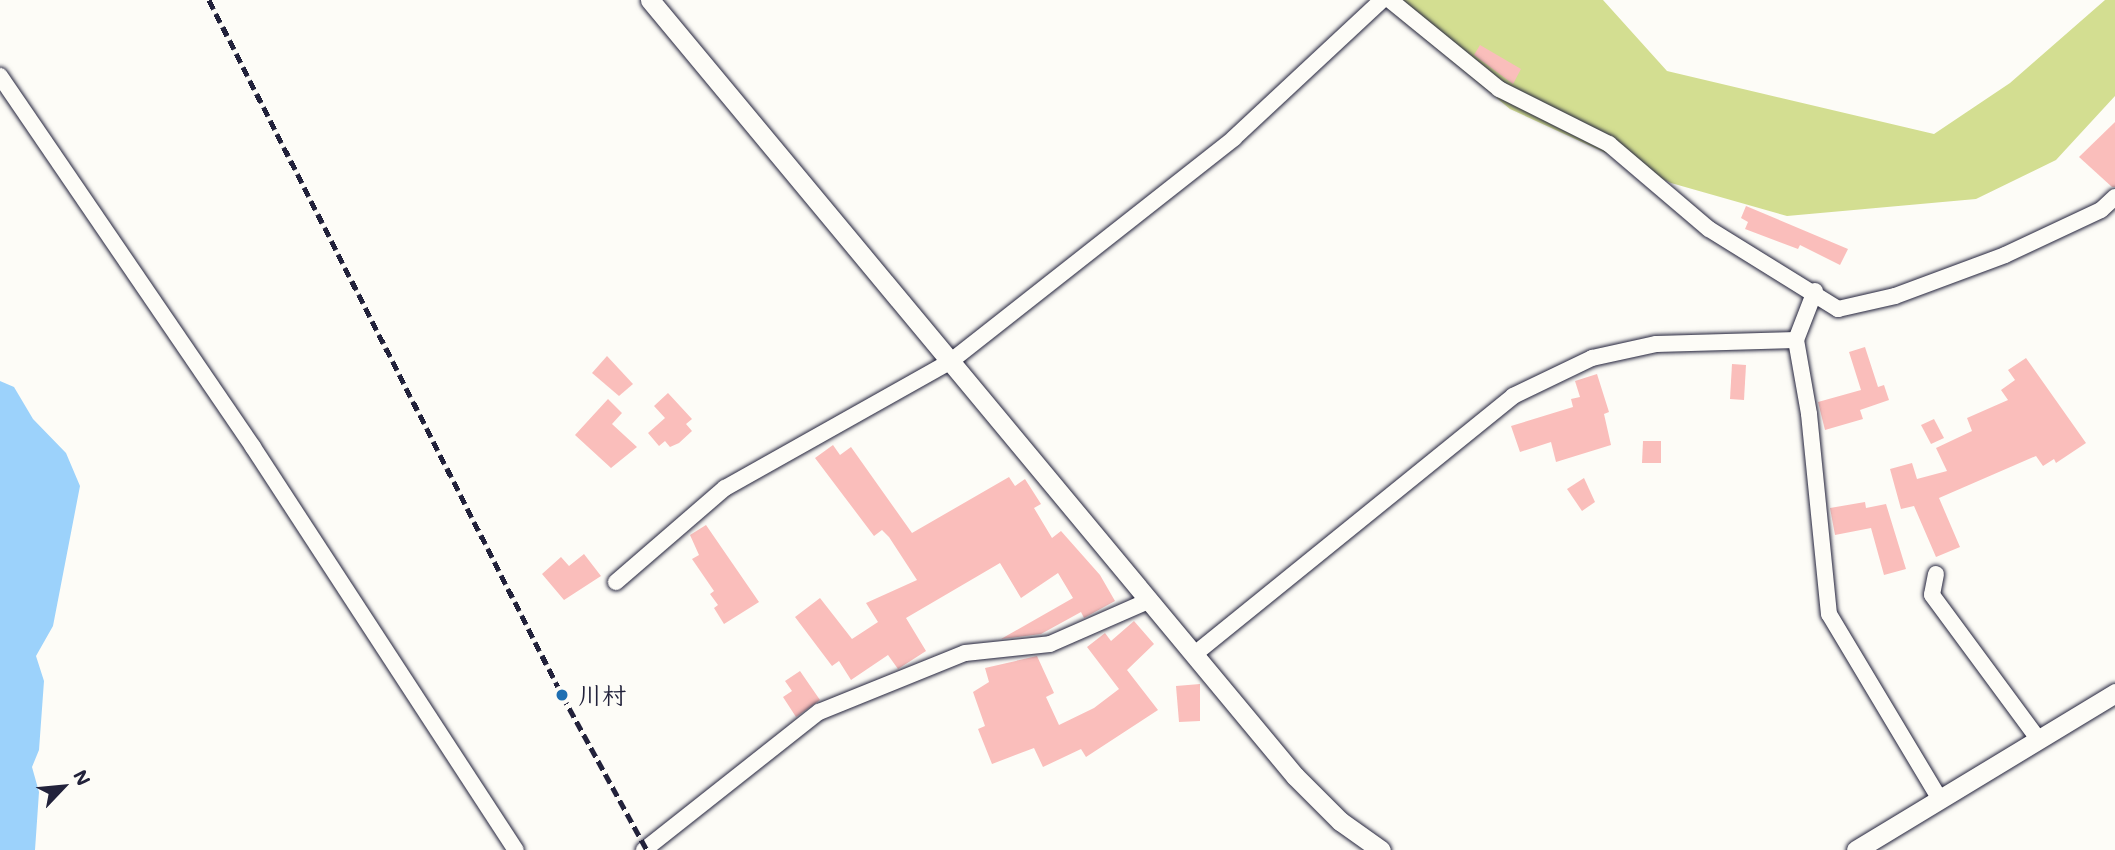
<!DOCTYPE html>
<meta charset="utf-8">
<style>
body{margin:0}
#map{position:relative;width:2115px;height:850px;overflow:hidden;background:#fdfcf7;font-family:Mali,"Klee One",sans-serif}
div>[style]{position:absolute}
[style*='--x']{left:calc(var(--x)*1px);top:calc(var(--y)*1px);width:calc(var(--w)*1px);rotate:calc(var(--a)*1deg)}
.green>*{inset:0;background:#d3de91}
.water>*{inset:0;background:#9cd2fb}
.building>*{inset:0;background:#fabebb}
.roads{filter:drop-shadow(0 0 2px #22223b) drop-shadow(0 0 2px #22223b)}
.minor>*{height:16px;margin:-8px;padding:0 8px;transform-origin:8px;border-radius:8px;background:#fdfcf7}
.tertiary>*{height:19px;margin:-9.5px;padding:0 9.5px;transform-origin:9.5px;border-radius:9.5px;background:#fdfcf7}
.rail>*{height:5px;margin-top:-2.5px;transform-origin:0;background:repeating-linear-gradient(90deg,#22223b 0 10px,transparent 0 15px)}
.dots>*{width:19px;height:19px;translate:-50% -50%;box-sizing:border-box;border:4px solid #fdfcf7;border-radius:50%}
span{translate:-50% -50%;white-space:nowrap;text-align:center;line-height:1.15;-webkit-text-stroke:6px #fdfcf7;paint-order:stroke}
.poi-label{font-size:24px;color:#22223b;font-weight:700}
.left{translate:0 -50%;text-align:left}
.north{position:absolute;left:28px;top:752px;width:70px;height:70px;-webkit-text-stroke:5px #fdfcf7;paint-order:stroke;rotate:64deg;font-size:19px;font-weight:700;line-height:28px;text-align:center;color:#22223b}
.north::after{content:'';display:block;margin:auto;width:24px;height:32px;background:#22223b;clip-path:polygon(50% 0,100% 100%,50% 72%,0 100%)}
</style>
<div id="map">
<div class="green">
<i style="clip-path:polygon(1377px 0,1603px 0,1667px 71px,1934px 134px,2010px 83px,2105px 0,2115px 0,2115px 96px,2056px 160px,1976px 199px,1787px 216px,1671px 183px,1510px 109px)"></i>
</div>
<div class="water">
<i style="clip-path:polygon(0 381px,14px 387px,33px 419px,66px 453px,80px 486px,53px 626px,36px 656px,44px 681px,39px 750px,32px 767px,39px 792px,35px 850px,0 850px)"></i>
</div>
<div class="building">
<i style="clip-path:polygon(1480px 45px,1521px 69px,1513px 84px,1474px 55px)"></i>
<i style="clip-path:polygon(2115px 122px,2115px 187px,2112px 187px,2079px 157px)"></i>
<i style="clip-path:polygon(1746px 206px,1848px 249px,1840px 265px,1800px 245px,1798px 249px,1745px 229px,1748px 222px,1741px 218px)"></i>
<i style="clip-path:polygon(1865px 347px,1878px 387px,1884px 385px,1889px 400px,1860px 410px,1863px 419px,1825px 430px,1818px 402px,1861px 390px,1849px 352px)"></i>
<i style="clip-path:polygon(607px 356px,633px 384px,619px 396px,592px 373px)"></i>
<i style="clip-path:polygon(2026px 358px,2086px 443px,2056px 463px,2054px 459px,2043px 466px,2036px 456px,1939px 498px,1960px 547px,1936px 557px,1914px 506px,1901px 509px,1890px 469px,1912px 463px,1917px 479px,1947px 471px,1936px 448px,1972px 431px,1967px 418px,2008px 400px,2001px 390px,2015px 380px,2008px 370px)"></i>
<i style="clip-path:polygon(1732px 364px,1746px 365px,1744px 400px,1730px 399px)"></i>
<i style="clip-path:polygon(1597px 374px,1609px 412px,1604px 414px,1611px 445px,1556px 462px,1551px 442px,1520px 452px,1511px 426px,1573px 407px,1571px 399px,1580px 397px,1575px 381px)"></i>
<i style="clip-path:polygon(668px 393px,692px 419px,686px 424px,692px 431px,679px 443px,670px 447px,665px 441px,659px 446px,648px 433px,665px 418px,654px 406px)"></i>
<i style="clip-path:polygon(608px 399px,622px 413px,612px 424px,637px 447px,611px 468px,575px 435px)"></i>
<i style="clip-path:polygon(1934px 419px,1944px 438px,1931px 444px,1921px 425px)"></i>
<i style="clip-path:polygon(1643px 441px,1661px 441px,1661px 463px,1642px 463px)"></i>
<i style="clip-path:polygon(833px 445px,840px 455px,851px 447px,912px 533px,1009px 477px,1015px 486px,1025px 479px,1041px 504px,1034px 508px,1052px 538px,1061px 531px,1100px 575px,1115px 601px,1084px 618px,1081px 612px,1041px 634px,1001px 639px,1073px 598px,1058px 573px,1021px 598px,1000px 563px,906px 618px,926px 651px,898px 669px,888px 655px,851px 680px,839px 661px,832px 666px,795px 617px,820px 598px,852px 639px,878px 622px,866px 603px,917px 580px,889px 537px,882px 530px,874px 536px,815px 458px)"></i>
<i style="clip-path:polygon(1584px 478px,1595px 502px,1582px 511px,1567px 489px)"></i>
<i style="clip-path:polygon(1865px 502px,1866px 508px,1886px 504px,1906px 569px,1884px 575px,1871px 528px,1835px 535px,1830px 508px)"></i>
<i style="clip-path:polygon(706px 525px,759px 602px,724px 624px,714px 608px,718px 605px,710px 594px,714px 591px,692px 559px,699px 555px,690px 535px)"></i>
<i style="clip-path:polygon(584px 554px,601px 576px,564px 600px,542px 574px,561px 557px,569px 566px)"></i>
<i style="clip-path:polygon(1134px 621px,1154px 644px,1127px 670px,1158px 710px,1086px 757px,1081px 749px,1043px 767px,1034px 748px,992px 764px,978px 729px,985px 726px,973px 692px,989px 682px,985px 668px,1037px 656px,1054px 693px,1046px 697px,1059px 725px,1094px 708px,1119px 689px,1087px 647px,1105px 633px,1111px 641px)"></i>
<i style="clip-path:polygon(800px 671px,820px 700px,796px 717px,783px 697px,792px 691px,785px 681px)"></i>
<i style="clip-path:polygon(1200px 684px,1200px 721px,1179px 722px,1176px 686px)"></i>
</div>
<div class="roads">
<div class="minor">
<i style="--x:1390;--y:0;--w:141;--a:39.2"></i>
<i style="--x:1499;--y:89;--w:123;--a:26.6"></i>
<i style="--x:1609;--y:144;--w:131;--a:40.4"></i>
<i style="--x:1709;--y:229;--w:152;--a:31.8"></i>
<i style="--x:1838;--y:309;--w:58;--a:-12.8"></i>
<i style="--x:1895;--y:296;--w:117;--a:-20.4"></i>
<i style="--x:2005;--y:255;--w:106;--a:-25.1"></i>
<i style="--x:2101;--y:210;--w:19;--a:-43"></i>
<i style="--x:0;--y:76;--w:449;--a:55.7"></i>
<i style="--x:253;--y:447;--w:481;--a:56.9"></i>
<i style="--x:1815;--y:291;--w:53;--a:111.2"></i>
<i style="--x:1796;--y:340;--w:75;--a:80"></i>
<i style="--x:1809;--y:414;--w:201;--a:84.3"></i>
<i style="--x:1829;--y:614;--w:214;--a:59.1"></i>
<i style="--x:1936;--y:574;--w:21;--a:101"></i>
<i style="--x:1932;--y:595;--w:179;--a:53.6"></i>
<i style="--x:616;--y:582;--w:144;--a:-40.8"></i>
<i style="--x:725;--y:488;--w:259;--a:-29.3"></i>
<i style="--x:951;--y:361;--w:360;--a:-38.2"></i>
<i style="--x:1234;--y:138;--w:202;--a:-43"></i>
<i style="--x:1196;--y:653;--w:408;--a:-39"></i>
<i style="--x:1513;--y:396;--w:88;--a:-25.7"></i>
<i style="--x:1592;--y:358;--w:66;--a:-12.3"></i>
<i style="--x:1656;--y:344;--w:140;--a:-1.6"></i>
<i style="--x:644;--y:850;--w:223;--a:-38.3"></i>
<i style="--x:819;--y:712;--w:157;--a:-22"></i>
<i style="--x:965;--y:653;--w:85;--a:-6"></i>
<i style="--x:1050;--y:644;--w:109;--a:-23.7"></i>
</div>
<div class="tertiary">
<i style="--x:650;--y:0;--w:1009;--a:50.27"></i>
<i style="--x:1295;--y:776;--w:64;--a:45"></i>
<i style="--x:1340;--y:821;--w:50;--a:35.3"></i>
<i style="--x:1856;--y:850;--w:303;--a:-31.2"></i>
</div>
</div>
<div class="rail">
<i style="--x:209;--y:0;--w:780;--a:63.07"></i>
<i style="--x:562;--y:695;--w:177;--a:61.3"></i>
</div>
<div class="dots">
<i style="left:562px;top:695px;background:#1f6fb2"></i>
</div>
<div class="poi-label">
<span class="left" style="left:578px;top:695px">川村</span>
</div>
<div class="north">N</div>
</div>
